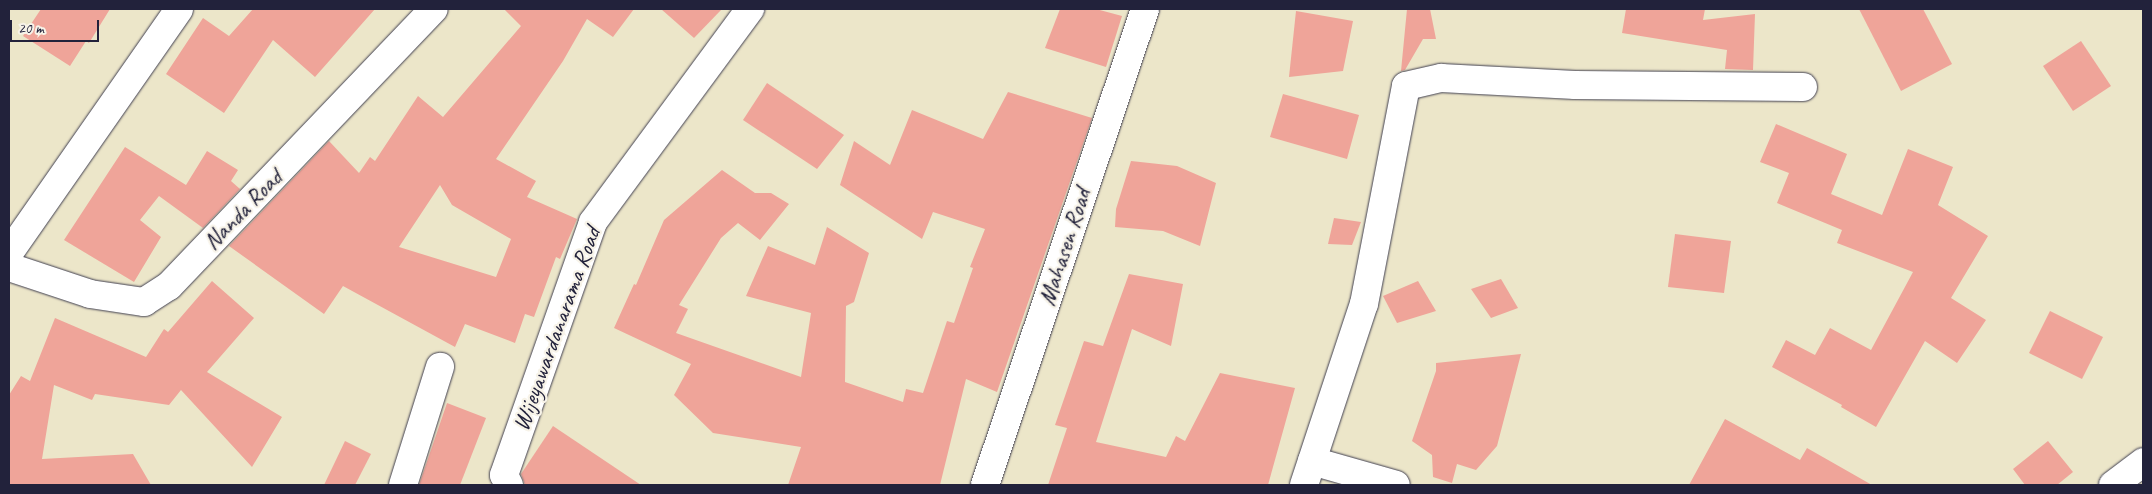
<!DOCTYPE html>
<style>
body{margin:0}
#map{position:relative;width:2152px;height:494px;overflow:hidden;background:#ece6c9;font-family:Caveat,sans-serif}
div>[style]{position:absolute}
[style*='--x']{left:calc(var(--x)*1px);top:calc(var(--y)*1px);width:calc(var(--w)*1px);rotate:calc(var(--a)*1deg)}
.building>*{inset:0;background:#efa499}
.roads{filter:drop-shadow(0 0 1px #403f50) drop-shadow(0 0 1px #403f50)}
.minor>*{height:28px;margin:-14px;padding:0 14px;transform-origin:14px;border-radius:14px;background:#fff}
.tertiary>*{height:28px;margin:-14px;padding:0 14px;transform-origin:14px;border-radius:14px;background:#fff}
span{translate:-50% -50%;white-space:nowrap;text-align:center;line-height:1.15;-webkit-text-stroke:4.5px #f7f3e8;paint-order:stroke}
.street-label{font-size:24px;color:#22223b}
.frame{position:absolute;inset:0;border:10px solid #22223b;pointer-events:none}
.scale{position:absolute;left:10px;top:20px;width:89px;height:22px;box-sizing:border-box;border:2px solid #22223b;border-top:0;padding-left:6px;font-size:15px;line-height:18px;white-space:nowrap;color:#22223b;-webkit-text-stroke:4px #f7f3e8;paint-order:stroke}
</style>
<div id="map">
<div class="building">
<i style="clip-path:polygon(41px 9px,110px 9px,89px 43px,86px 41px,70px 66px,23px 36px)"></i>
<i style="clip-path:polygon(253px 9px,375px 9px,315px 77px,273px 40px,224px 113px,166px 74px,203px 18px,229px 36px)"></i>
<i style="clip-path:polygon(evenodd,504px 9px,634px 9px,613px 37px,587px 19px,563px 61px,496px 159px,536px 181px,527px 197px,577px 219px,560px 259px,556px 257px,534px 317px,525px 314px,515px 343px,465px 324px,455px 347px,343px 286px,324px 314px,229px 246px,329px 141px,359px 173px,370px 157px,375px 161px,418px 96px,443px 117px,521px 26px,504px 9px,440px 185px,452px 205px,511px 239px,496px 277px,399px 247px,440px 185px)"></i>
<i style="clip-path:polygon(661px 9px,722px 9px,694px 38px)"></i>
<i style="clip-path:polygon(1060px 9px,1096px 9px,1122px 16px,1106px 67px,1045px 48px)"></i>
<i style="clip-path:polygon(1407px 9px,1430px 9px,1436px 39px,1423px 39px,1405px 70px,1401px 71px)"></i>
<i style="clip-path:polygon(1626px 9px,1705px 9px,1703px 20px,1755px 14px,1753px 70px,1725px 69px,1727px 50px,1622px 33px)"></i>
<i style="clip-path:polygon(1859px 9px,1923px 9px,1952px 64px,1901px 91px)"></i>
<i style="clip-path:polygon(1296px 11px,1353px 21px,1343px 71px,1289px 77px)"></i>
<i style="clip-path:polygon(2081px 41px,2111px 86px,2073px 111px,2043px 66px)"></i>
<i style="clip-path:polygon(767px 83px,844px 135px,817px 169px,743px 120px)"></i>
<i style="clip-path:polygon(1008px 92px,1092px 118px,997px 392px,966px 379px,940px 485px,788px 485px,801px 447px,713px 433px,674px 395px,691px 364px,614px 328px,634px 284px,636px 285px,664px 220px,722px 170px,755px 193px,771px 193px,789px 204px,760px 240px,738px 223px,721px 238px,679px 305px,688px 309px,676px 333px,801px 377px,811px 313px,746px 296px,768px 246px,815px 265px,827px 227px,869px 253px,854px 302px,846px 306px,845px 382px,903px 402px,906px 389px,923px 393px,947px 321px,954px 323px,973px 268px,970px 267px,985px 229px,933px 212px,922px 239px,840px 185px,854px 141px,890px 165px,912px 110px,983px 139px)"></i>
<i style="clip-path:polygon(1283px 94px,1359px 115px,1347px 159px,1270px 137px)"></i>
<i style="clip-path:polygon(1776px 124px,1847px 154px,1831px 194px,1882px 215px,1908px 149px,1953px 167px,1938px 205px,1988px 236px,1951px 298px,1986px 320px,1957px 363px,1925px 341px,1876px 427px,1841px 407px,1842px 405px,1772px 367px,1786px 340px,1815px 355px,1830px 328px,1871px 350px,1913px 272px,1837px 243px,1842px 230px,1777px 203px,1789px 173px,1760px 162px)"></i>
<i style="clip-path:polygon(125px 147px,186px 185px,207px 151px,238px 170px,231px 181px,240px 189px,203px 228px,159px 196px,140px 220px,161px 237px,134px 282px,64px 240px)"></i>
<i style="clip-path:polygon(1131px 161px,1177px 166px,1216px 183px,1200px 246px,1163px 231px,1115px 227px,1116px 209px)"></i>
<i style="clip-path:polygon(1334px 218px,1361px 222px,1352px 245px,1328px 244px)"></i>
<i style="clip-path:polygon(1675px 234px,1731px 241px,1724px 293px,1668px 287px)"></i>
<i style="clip-path:polygon(1129px 274px,1183px 284px,1171px 346px,1132px 329px,1096px 442px,1166px 457px,1176px 436px,1185px 441px,1220px 373px,1295px 388px,1268px 485px,1048px 485px,1067px 428px,1055px 425px,1084px 341px,1103px 346px)"></i>
<i style="clip-path:polygon(1501px 279px,1518px 308px,1491px 318px,1471px 289px)"></i>
<i style="clip-path:polygon(212px 281px,254px 318px,207px 372px,282px 417px,252px 467px,181px 390px,169px 405px,95px 394px,92px 400px,54px 385px,42px 459px,133px 454px,151px 485px,9px 485px,9px 395px,21px 376px,30px 381px,55px 318px,146px 357px,164px 329px,168px 332px)"></i>
<i style="clip-path:polygon(1418px 281px,1436px 311px,1397px 323px,1383px 296px)"></i>
<i style="clip-path:polygon(2050px 311px,2103px 337px,2082px 379px,2029px 353px)"></i>
<i style="clip-path:polygon(1521px 354px,1497px 446px,1476px 470px,1457px 464px,1452px 483px,1433px 477px,1432px 455px,1412px 441px,1436px 371px,1436px 363px)"></i>
<i style="clip-path:polygon(447px 403px,486px 418px,460px 485px,419px 485px)"></i>
<i style="clip-path:polygon(1725px 419px,1800px 460px,1807px 448px,1872px 485px,1689px 485px)"></i>
<i style="clip-path:polygon(553px 426px,641px 485px,525px 485px,521px 474px)"></i>
<i style="clip-path:polygon(345px 441px,371px 454px,355px 485px,324px 485px)"></i>
<i style="clip-path:polygon(2048px 441px,2073px 472px,2057px 485px,2025px 485px,2013px 469px)"></i>
</div>
<div class="roads">
<div class="minor">
<i style="--x:9;--y:253;--w:297;--a:-55.1"></i>
<i style="--x:9;--y:267;--w:85;--a:18.4"></i>
<i style="--x:90;--y:294;--w:55;--a:8.4"></i>
<i style="--x:144;--y:302;--w:30;--a:-33"></i>
<i style="--x:169;--y:286;--w:383;--a:-46.3"></i>
<i style="--x:1312;--y:461;--w:87;--a:15.9"></i>
<i style="--x:403;--y:485;--w:124;--a:-72.6"></i>
<i style="--x:509;--y:485;--w:11;--a:-117"></i>
<i style="--x:504;--y:475;--w:268;--a:-70.6"></i>
<i style="--x:593;--y:222;--w:265;--a:-53.6"></i>
<i style="--x:985;--y:485;--w:502;--a:-71.42"></i>
<i style="--x:1304;--y:485;--w:191;--a:-71.7"></i>
<i style="--x:1364;--y:304;--w:222;--a:-79.1"></i>
<i style="--x:1406;--y:86;--w:36;--a:-13"></i>
<i style="--x:1441;--y:78;--w:134;--a:3"></i>
<i style="--x:1575;--y:85;--w:228;--a:0.5"></i>
</div>
<div class="tertiary">
<i style="--x:2113;--y:485;--w:38;--a:-37"></i>
</div>
</div>
<div class="street-label">
<span style="left:243px;top:210px;rotate:-46deg">Nanda Road</span>
<span style="left:1065px;top:247px;rotate:-72deg">Mahasen Road</span>
<span style="left:557px;top:329px;rotate:-70deg">Wijeyawardanarama Road</span>
</div>
<div class="frame"></div>
<div class="scale">20 m</div>
</div>
